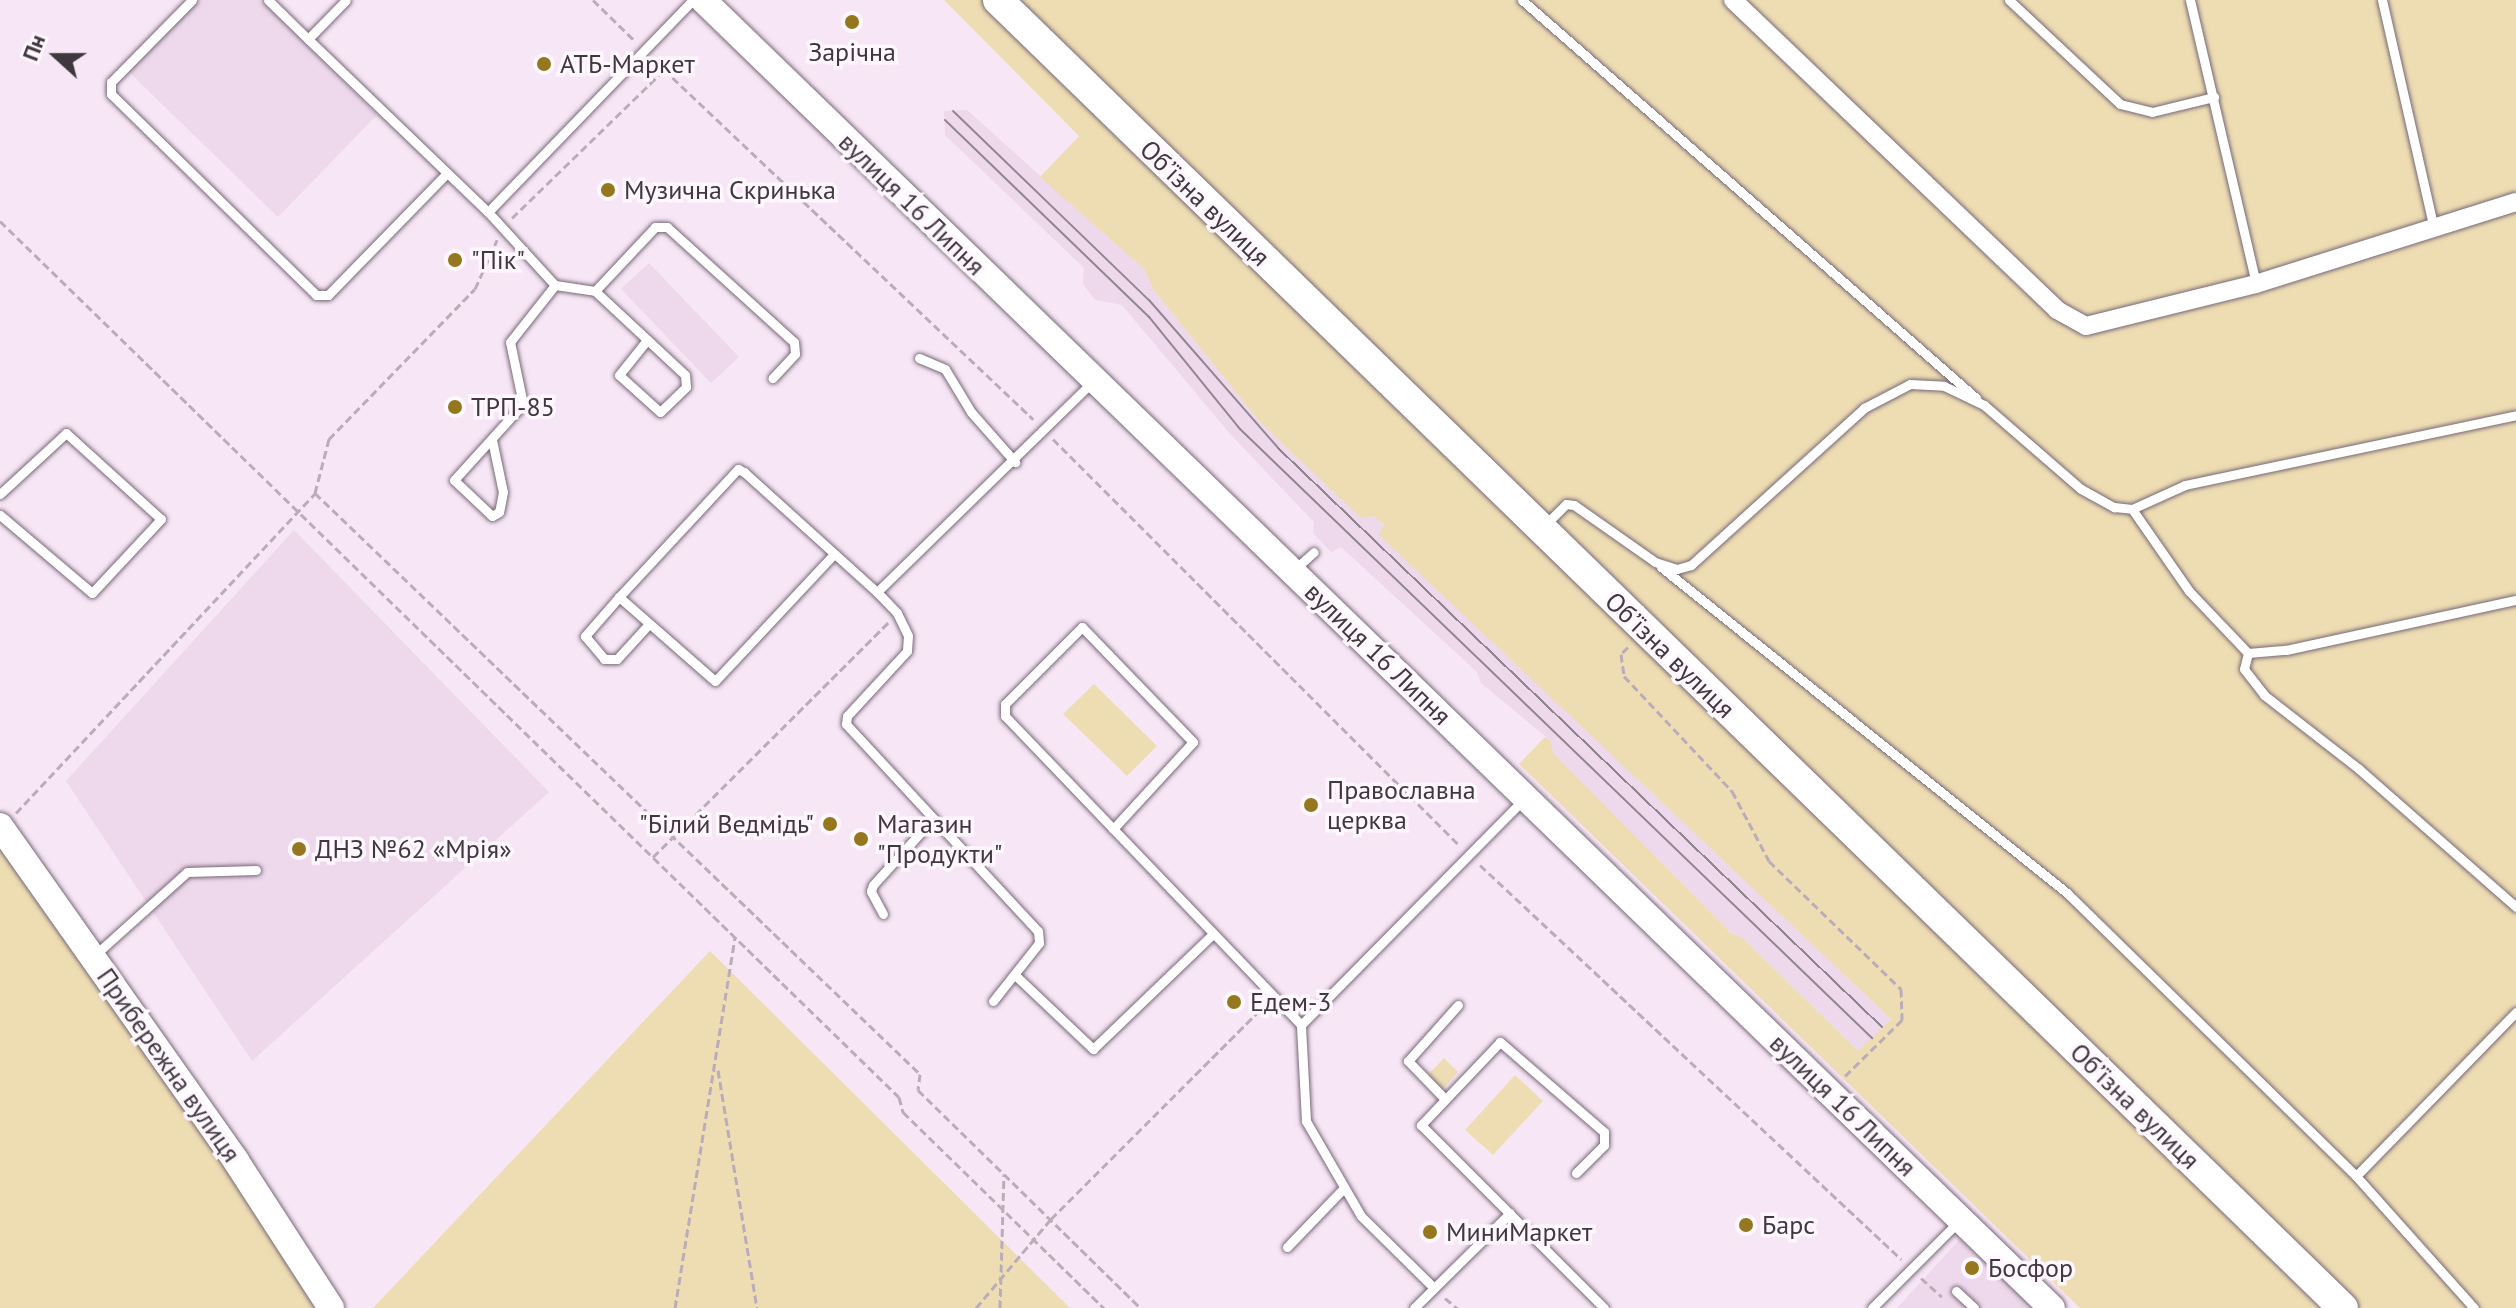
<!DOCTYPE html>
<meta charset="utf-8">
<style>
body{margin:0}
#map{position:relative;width:2516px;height:1308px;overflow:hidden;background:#f7e6f6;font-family:"PT Sans",sans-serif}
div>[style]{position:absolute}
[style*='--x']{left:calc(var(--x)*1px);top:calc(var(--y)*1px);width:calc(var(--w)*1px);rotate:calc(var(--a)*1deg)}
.built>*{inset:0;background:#eed8ec}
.green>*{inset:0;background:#eeddb3}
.path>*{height:3px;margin-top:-1.5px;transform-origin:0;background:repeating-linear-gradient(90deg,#baacb9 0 8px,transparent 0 12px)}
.roads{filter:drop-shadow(0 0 2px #786977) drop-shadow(0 0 2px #786977)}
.lane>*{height:9px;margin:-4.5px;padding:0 4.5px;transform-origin:4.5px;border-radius:4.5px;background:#fff}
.street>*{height:18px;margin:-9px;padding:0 9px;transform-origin:9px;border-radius:9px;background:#fff}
.secondary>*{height:26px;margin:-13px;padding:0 13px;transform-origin:13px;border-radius:13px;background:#fff}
.primary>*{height:30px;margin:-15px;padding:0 15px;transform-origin:15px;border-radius:15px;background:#fff}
.tram>*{height:2px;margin:-1px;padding:0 1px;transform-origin:1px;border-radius:1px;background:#918590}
.dots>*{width:22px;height:22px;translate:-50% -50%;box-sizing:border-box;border:4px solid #fef7fd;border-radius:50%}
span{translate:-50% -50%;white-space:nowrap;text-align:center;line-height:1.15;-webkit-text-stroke:7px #fef7fd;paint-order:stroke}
.poi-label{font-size:26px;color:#3f383f}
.left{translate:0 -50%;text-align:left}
.right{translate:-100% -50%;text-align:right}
.street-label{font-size:26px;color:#3f383f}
.north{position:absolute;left:16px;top:16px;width:80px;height:80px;-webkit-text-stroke:6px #fef7fd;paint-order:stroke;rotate:291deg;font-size:22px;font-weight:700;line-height:32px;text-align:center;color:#3f383f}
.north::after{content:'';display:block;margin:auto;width:28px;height:36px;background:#3f383f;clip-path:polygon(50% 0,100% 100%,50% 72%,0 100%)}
</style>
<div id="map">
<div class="built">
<i style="clip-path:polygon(200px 0,261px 0,377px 115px,278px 217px,129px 72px)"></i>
<i style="clip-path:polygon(967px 110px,1144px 269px,1153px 289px,1259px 421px,1384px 524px,1380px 535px,1891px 1019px,1872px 1038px,1858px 1051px,1743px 938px,1731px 933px,1553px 753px,1551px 741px,1481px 683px,1477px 672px,1341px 547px,1331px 552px,1313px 533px,1314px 522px,1231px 435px,1122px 305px,1095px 300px,1083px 284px,1084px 268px,945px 135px,944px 111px)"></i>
<i style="clip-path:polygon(649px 263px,739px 357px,711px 383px,621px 289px)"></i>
<i style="clip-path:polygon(294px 530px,549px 792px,252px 1061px,66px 781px)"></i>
<i style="clip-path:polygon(1970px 1228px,2052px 1308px,1897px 1308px)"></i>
</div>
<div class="green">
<i style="clip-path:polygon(944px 0,2516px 0,2516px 1308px,2080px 1308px,1519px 764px,1545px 737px,1551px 741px,1553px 753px,1731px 933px,1743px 938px,1858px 1051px,1891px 1019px,1379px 535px,1384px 524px,1373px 516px,1361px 518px,1259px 421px,1153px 289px,1144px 269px,1040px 177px,1079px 136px)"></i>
<i style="clip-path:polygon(1094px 684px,1157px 746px,1127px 776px,1063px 714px)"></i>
<i style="clip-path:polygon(0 826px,331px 1308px,0 1308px)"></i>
<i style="clip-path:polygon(710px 951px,1070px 1308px,373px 1308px)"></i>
<i style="clip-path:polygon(1444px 1058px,1458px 1072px,1443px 1089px,1428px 1075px)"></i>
<i style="clip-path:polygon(1515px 1075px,1543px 1101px,1493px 1155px,1465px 1130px)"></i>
</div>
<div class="path">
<i style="--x:593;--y:0;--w:60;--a:44.3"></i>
<i style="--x:655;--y:61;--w:521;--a:43.44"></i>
<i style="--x:512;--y:218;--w:212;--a:-44.2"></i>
<i style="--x:0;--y:221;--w:1255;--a:44.26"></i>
<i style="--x:899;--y:1097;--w:16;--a:75"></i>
<i style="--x:903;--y:1112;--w:281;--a:44.3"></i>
<i style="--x:1053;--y:439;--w:576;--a:45"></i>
<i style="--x:315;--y:493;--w:839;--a:43.84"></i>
<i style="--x:920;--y:1074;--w:16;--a:97"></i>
<i style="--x:918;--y:1090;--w:312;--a:44.4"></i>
<i style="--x:1628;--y:647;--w:10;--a:135"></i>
<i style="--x:1621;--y:654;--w:22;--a:82"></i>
<i style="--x:1624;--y:676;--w:158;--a:46.8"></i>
<i style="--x:1732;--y:791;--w:79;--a:62.1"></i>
<i style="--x:1769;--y:861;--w:184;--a:44.1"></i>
<i style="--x:1901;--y:989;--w:31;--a:88"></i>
<i style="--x:1902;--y:1020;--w:80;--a:135.5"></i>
<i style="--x:16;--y:813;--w:438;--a:-46.9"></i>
<i style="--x:315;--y:493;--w:56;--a:-75.5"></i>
<i style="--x:329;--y:439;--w:209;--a:-45.8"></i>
<i style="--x:475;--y:289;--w:54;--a:-65.8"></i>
<i style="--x:653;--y:857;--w:332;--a:-44.9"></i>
<i style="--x:1480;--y:865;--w:577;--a:43.1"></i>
<i style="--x:718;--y:1070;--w:241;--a:80.7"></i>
<i style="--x:1921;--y:1278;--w:28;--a:42"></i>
<i style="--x:1445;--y:1298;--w:16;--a:40"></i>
<i style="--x:675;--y:1308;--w:376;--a:-80.8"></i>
<i style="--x:976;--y:1308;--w:116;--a:-49.9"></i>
<i style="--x:1051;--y:1219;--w:300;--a:-45"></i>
<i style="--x:1000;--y:1308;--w:134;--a:-88.3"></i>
</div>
<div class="roads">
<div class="lane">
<i style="--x:192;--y:0;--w:115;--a:134.6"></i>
<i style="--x:111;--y:82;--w:12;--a:90"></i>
<i style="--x:111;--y:94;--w:287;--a:44.4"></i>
<i style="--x:316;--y:295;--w:12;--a:0"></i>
<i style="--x:328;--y:295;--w:170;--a:-45.7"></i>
<i style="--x:268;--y:0;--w:56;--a:44.3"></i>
<i style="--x:308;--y:39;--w:54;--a:-45.7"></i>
<i style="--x:1522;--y:0;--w:604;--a:41.24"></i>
<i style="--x:2009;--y:0;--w:152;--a:43.1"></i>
<i style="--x:2120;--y:104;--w:33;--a:14"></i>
<i style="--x:2152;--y:112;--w:64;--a:-13.6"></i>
<i style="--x:2190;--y:0;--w:292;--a:76.9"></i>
<i style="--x:2382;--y:0;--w:231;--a:77.2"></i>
<i style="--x:308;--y:39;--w:250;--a:43.9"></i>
<i style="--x:488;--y:212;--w:295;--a:-46"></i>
<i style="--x:488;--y:212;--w:99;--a:47.5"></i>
<i style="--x:555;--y:285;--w:40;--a:8.5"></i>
<i style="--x:595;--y:291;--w:88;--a:-46.8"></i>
<i style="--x:655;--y:227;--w:12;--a:0"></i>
<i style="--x:667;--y:227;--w:171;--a:42.2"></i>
<i style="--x:794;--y:342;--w:12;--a:85"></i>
<i style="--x:795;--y:354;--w:33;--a:133"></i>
<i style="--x:595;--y:291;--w:123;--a:43"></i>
<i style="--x:685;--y:375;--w:12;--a:85"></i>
<i style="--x:686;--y:387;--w:36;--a:136"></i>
<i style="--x:660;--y:412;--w:55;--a:-137.9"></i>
<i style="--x:619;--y:375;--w:45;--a:-51.3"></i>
<i style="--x:919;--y:358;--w:28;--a:23"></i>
<i style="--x:945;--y:369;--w:50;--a:58.8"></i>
<i style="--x:971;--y:412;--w:67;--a:48.7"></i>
<i style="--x:492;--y:440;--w:53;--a:78.1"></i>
<i style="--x:503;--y:492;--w:20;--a:101"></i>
<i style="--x:499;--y:512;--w:8;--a:150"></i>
<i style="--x:492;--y:516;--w:52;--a:-136.5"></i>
<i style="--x:454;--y:480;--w:103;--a:-47.8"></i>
<i style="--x:523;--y:404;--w:63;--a:-101.8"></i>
<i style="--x:510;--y:342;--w:73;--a:-51.7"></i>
<i style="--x:0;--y:494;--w:90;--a:-42.7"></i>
<i style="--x:66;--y:433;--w:128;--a:42.2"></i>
<i style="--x:161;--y:519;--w:101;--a:133"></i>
<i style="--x:92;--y:593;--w:121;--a:-139.7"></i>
<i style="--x:2132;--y:509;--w:100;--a:55.2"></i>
<i style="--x:2189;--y:591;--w:86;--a:46.4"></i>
<i style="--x:2248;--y:653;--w:38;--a:-5"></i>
<i style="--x:2286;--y:650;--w:235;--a:-12.3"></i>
<i style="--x:1544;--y:526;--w:31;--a:-45"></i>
<i style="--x:1566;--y:504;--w:8;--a:7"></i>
<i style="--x:1574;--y:505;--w:99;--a:35.1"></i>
<i style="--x:1655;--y:562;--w:23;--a:18"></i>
<i style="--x:1677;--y:569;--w:15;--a:-16"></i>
<i style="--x:1691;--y:565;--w:234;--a:-42.2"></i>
<i style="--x:1864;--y:408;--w:52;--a:-27.6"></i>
<i style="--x:1910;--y:384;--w:34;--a:3"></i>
<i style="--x:1944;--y:386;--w:44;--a:25.4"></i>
<i style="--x:1984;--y:405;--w:128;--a:40.9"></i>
<i style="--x:2081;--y:489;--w:38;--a:29"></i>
<i style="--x:2114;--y:507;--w:18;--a:6"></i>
<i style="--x:2132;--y:509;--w:58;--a:-24.4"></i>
<i style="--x:2185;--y:485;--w:338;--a:-11.9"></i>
<i style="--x:834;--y:554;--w:174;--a:133.1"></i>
<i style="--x:715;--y:681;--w:128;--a:-138.8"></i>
<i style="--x:619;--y:597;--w:175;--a:-47.1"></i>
<i style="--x:738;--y:469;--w:7;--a:27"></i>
<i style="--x:744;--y:472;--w:179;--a:42.1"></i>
<i style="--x:877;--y:592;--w:29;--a:46"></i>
<i style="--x:897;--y:613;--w:25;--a:64"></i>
<i style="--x:908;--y:636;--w:15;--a:94"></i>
<i style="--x:907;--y:651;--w:88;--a:132.7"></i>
<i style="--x:847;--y:716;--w:8;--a:97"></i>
<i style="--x:846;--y:724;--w:282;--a:47.2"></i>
<i style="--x:1038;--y:931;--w:12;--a:85"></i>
<i style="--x:1039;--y:943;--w:74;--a:128.4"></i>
<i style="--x:1661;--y:567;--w:521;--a:38.76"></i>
<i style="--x:2067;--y:893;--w:404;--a:44.4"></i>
<i style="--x:2356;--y:1176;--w:177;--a:48.2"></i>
<i style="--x:1295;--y:569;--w:25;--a:-42"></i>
<i style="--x:877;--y:592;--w:301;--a:-44.3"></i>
<i style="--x:619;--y:597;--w:52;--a:131.1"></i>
<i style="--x:585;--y:636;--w:30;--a:50"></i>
<i style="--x:604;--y:659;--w:13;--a:0"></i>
<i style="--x:617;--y:659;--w:47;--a:-47.6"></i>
<i style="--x:2248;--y:653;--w:16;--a:104"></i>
<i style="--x:2244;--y:669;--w:33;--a:52"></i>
<i style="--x:2264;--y:695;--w:120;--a:37.9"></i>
<i style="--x:2359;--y:769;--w:209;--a:41.3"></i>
<i style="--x:1113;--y:829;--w:118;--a:-47.4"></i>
<i style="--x:1193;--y:742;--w:160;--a:-134"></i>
<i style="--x:1082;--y:627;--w:109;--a:135"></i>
<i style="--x:1005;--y:704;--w:12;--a:90"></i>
<i style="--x:1005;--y:716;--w:428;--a:46.2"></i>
<i style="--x:883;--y:914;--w:26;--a:-118"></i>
<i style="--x:871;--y:891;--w:6;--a:-72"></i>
<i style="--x:873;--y:885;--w:86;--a:-47.8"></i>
<i style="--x:96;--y:954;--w:122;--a:-42"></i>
<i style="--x:187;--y:872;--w:69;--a:-1.7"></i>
<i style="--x:1015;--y:975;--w:108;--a:43.5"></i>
<i style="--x:1093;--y:1049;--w:166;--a:-43.8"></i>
<i style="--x:1444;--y:1098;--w:52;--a:-134.2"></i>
<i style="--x:1408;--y:1061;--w:75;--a:-48.2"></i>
<i style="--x:1576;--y:1173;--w:40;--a:-45"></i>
<i style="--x:1604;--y:1145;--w:13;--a:-90"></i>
<i style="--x:1604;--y:1132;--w:138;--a:-139.1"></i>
<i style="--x:1500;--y:1042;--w:115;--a:133.6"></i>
<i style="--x:1421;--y:1125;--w:259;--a:45"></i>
<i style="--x:2356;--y:1176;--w:229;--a:-45.7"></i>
<i style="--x:1287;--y:1247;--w:81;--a:-46"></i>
<i style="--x:1433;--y:1287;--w:101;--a:-135.4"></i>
<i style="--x:1361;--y:1216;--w:110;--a:-120.1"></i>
<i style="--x:1306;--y:1121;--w:96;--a:-93"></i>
<i style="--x:1301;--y:1025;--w:316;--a:-45.4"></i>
<i style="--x:1956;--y:1291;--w:25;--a:43"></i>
<i style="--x:1414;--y:1308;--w:135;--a:-44.7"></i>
<i style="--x:1872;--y:1308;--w:124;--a:-45"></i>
</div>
<div class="street">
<i style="--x:1733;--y:0;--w:448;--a:43.7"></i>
<i style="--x:2057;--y:310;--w:33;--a:29"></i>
<i style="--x:2086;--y:326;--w:175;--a:-13.9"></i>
<i style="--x:2256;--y:284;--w:273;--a:-17.5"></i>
</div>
<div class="secondary">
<i style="--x:703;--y:0;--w:1879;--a:44.12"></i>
<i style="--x:0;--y:826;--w:410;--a:54.8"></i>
<i style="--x:236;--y:1161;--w:175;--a:57.1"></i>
</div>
<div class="primary">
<i style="--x:998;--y:0;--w:1876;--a:44.2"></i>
</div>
</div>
<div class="tram">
<i style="--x:953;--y:111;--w:272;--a:44"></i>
<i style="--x:1149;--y:300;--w:196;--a:48.9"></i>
<i style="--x:1278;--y:448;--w:837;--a:43.79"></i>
<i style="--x:945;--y:120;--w:284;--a:44"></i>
<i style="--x:1149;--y:317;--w:144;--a:50.9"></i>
<i style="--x:1240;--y:429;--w:878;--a:43.94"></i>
</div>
<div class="dots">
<i style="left:852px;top:22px;background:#95771f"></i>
<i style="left:544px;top:64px;background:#95771f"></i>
<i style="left:608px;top:190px;background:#95771f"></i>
<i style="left:455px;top:260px;background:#95771f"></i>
<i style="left:455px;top:407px;background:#95771f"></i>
<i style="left:1311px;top:805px;background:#95771f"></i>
<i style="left:830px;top:824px;background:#95771f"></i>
<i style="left:861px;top:839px;background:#95771f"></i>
<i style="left:299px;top:849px;background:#95771f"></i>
<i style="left:1234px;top:1002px;background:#95771f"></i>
<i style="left:1746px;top:1225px;background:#95771f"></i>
<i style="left:1430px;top:1232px;background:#95771f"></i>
<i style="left:1972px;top:1268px;background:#95771f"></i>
</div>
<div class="poi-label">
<span style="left:852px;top:52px">Зарічна</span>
<span class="left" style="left:560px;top:64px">АТБ-Маркет</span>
<span class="left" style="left:624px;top:190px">Музична Скринька</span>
<span class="left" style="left:471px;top:260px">"Пік"</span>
<span class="left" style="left:471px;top:407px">ТРП-85</span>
<span class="left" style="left:1327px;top:805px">Православна<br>церква</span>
<span class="right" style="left:814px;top:824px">"Білий Ведмідь"</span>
<span class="left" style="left:877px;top:839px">Магазин<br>"Продукти"</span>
<span class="left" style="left:315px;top:849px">ДНЗ №62 «Мрія»</span>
<span class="left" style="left:1250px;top:1002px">Едем-3</span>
<span class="left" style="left:1762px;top:1225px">Барс</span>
<span class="left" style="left:1446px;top:1232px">МиниМаркет</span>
<span class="left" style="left:1988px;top:1268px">Босфор</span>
</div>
<div class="street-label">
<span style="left:1205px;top:203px;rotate:44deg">Обʼїзна вулиця</span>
<span style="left:912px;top:204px;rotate:44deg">вулиця 16 Липня</span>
<span style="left:1378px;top:654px;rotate:44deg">вулиця 16 Липня</span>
<span style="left:1670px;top:655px;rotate:44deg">Обʼїзна вулиця</span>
<span style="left:169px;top:1065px;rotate:55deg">Прибережна вулиця</span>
<span style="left:1843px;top:1105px;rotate:44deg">вулиця 16 Липня</span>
<span style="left:2135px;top:1106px;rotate:44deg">Обʼїзна вулиця</span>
</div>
<div class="north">Пн</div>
</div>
